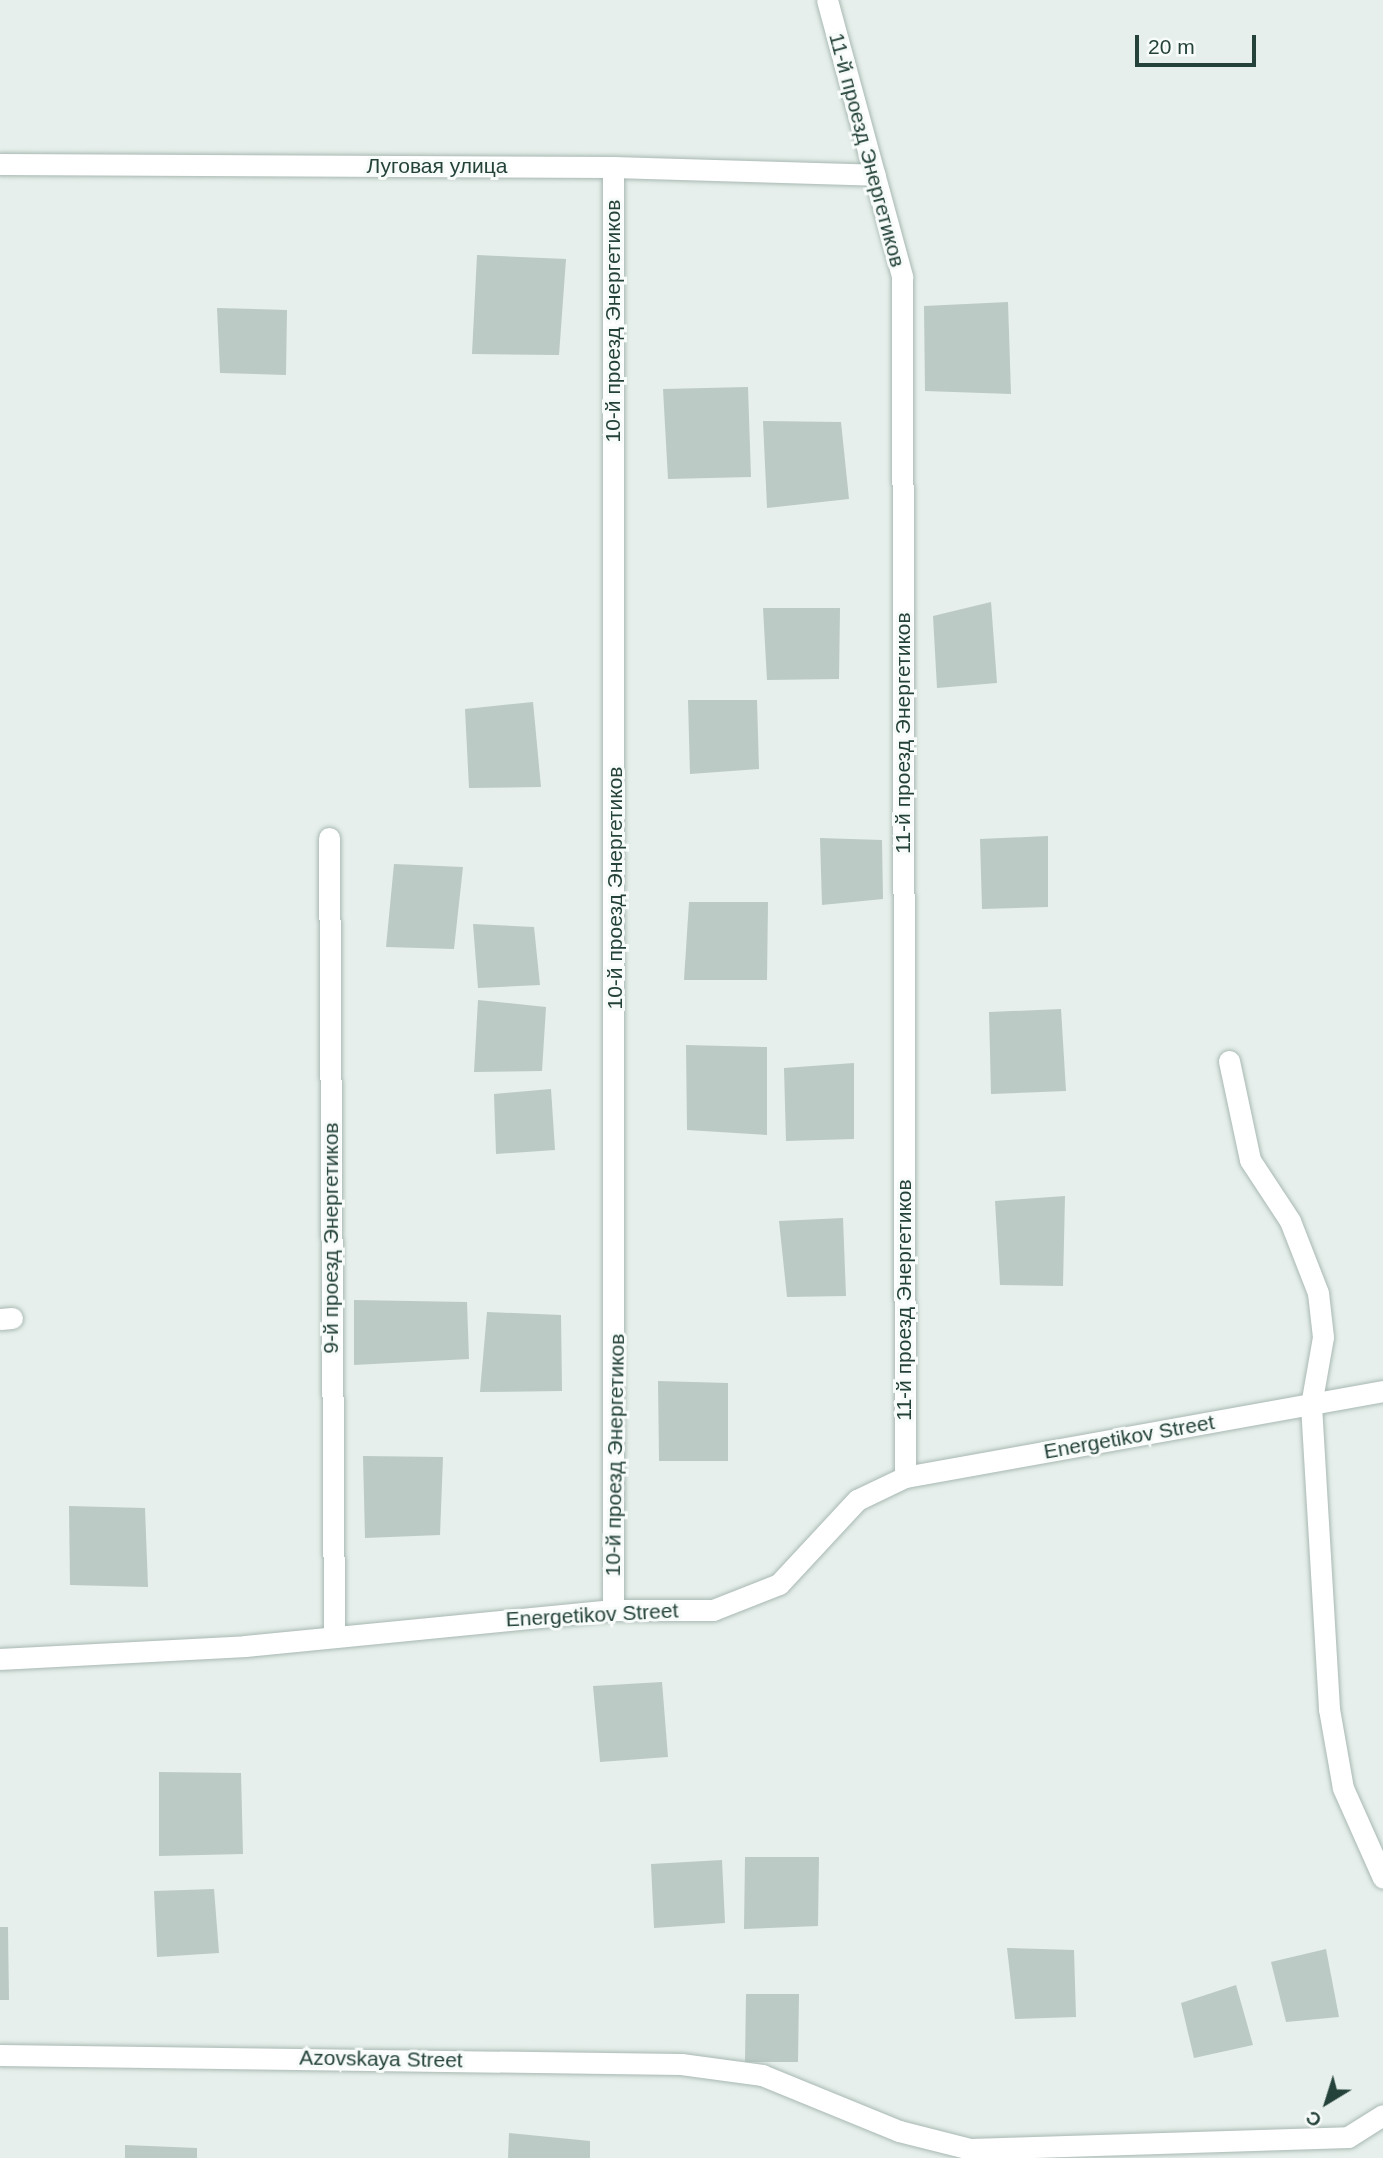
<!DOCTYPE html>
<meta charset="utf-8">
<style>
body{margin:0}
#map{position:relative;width:1383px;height:2158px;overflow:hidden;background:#e6efeb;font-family:Arial,sans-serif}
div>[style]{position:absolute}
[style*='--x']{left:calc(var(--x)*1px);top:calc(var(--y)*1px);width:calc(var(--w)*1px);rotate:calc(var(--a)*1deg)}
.building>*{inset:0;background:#bbcac4}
.roads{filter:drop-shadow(0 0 2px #a8b8b2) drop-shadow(0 0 2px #a8b8b2)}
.street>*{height:21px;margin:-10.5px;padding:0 10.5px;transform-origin:10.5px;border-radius:10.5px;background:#fff}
span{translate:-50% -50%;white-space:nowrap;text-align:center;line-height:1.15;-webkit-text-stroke:6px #f7fbf9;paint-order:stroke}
.street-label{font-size:21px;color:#24423a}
.north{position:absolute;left:1292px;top:2067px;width:70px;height:70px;-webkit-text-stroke:5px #f7fbf9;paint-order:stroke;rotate:218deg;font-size:19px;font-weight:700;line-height:28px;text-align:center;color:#24423a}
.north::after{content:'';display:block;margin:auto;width:24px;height:32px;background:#24423a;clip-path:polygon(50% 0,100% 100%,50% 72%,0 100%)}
.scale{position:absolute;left:1135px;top:35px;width:121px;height:32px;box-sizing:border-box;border:4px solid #24423a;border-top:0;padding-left:9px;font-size:21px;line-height:24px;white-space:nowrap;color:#24423a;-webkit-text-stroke:5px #f7fbf9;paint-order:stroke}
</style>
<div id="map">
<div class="building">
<i style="clip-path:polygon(477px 255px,566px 259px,559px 355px,472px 354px)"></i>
<i style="clip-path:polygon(1008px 302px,1011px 394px,925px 391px,924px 306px)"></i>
<i style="clip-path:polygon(217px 308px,287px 310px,286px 375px,220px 373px)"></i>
<i style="clip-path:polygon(748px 387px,751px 477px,668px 479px,663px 389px)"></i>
<i style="clip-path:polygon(763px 421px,841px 422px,849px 499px,767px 508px)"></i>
<i style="clip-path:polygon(991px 602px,997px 683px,937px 688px,933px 616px)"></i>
<i style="clip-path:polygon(763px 608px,840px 608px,839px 679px,767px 680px)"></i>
<i style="clip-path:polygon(688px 700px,757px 700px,759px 769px,690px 774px)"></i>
<i style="clip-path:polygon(533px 702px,541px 787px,469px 788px,465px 709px)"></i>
<i style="clip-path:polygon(1048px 836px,1048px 907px,982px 909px,980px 839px)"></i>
<i style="clip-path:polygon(820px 838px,882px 840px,883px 899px,822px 905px)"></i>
<i style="clip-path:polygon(394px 864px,463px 867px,454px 949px,386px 947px)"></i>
<i style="clip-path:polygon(689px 902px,768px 902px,767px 980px,684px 980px)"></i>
<i style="clip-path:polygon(473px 924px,534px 927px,540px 985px,478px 988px)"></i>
<i style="clip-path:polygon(478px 1000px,546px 1007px,542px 1071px,474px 1072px)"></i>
<i style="clip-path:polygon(1061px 1009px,1066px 1091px,991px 1094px,989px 1012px)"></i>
<i style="clip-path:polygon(686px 1045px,767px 1047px,767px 1135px,687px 1130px)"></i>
<i style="clip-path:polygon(854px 1063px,854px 1139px,786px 1141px,784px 1068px)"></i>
<i style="clip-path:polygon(551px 1089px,555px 1150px,496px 1154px,494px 1094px)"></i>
<i style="clip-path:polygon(1065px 1196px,1063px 1286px,1000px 1285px,995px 1201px)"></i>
<i style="clip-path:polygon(843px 1218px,846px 1296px,787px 1297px,779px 1221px)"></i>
<i style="clip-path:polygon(354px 1300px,467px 1302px,469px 1359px,354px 1365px)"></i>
<i style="clip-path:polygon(487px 1312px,561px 1315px,562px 1391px,480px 1392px)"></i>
<i style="clip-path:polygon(658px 1381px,728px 1383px,728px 1461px,659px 1461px)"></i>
<i style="clip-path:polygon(363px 1456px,443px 1457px,440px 1535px,365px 1538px)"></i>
<i style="clip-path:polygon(69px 1506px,145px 1508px,148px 1587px,70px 1585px)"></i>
<i style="clip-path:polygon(662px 1682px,668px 1757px,600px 1762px,593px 1686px)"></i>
<i style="clip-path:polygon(159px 1772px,241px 1773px,243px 1854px,159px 1856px)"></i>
<i style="clip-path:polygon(745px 1857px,819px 1857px,818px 1926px,744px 1929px)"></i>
<i style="clip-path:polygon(722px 1860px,725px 1923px,654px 1928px,651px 1864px)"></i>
<i style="clip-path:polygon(214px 1889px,219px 1953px,157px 1957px,154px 1891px)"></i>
<i style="clip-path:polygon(0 1927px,8px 1927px,9px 2000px,0 2000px)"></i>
<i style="clip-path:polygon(1007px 1948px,1074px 1950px,1076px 2017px,1015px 2019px)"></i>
<i style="clip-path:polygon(1326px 1949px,1339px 2017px,1286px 2022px,1271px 1962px)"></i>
<i style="clip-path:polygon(1236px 1985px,1253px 2045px,1194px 2058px,1181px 2003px)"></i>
<i style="clip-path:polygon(746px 1994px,799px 1994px,798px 2062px,745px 2062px)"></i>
<i style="clip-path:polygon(509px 2133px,590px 2141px,590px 2158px,508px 2158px)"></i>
<i style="clip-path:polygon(125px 2145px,197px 2148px,197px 2158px,125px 2158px)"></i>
</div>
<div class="roads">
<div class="street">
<i style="--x:827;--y:0;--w:287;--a:74.8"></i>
<i style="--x:902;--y:277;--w:1200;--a:89.86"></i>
<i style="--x:0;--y:164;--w:613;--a:0.28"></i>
<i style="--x:613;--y:167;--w:262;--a:1.7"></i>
<i style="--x:329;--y:838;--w:799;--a:89.64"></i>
<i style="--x:1229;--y:1061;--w:101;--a:78"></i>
<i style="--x:1250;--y:1160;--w:73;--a:56.7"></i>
<i style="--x:1290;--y:1221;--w:77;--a:68.7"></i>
<i style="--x:1318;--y:1293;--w:44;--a:83.5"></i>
<i style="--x:1323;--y:1337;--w:69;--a:100"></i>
<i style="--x:1311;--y:1405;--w:305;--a:86.6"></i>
<i style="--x:1329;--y:1709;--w:80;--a:80"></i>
<i style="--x:1343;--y:1788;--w:98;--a:66"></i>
<i style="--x:0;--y:1319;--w:12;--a:-5"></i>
<i style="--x:613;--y:1610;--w:1443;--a:-90"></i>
<i style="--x:0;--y:1659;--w:245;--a:-3"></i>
<i style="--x:245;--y:1646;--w:370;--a:-5.6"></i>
<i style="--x:613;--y:1610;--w:100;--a:0"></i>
<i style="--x:713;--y:1610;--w:71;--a:-21.5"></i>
<i style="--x:779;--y:1584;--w:115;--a:-47.1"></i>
<i style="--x:857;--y:1500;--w:53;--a:-25.6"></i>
<i style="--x:905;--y:1477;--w:486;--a:-10.2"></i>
<i style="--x:0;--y:2055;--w:681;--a:0.76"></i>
<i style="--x:681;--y:2064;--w:82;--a:7.7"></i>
<i style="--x:762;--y:2075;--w:148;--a:22.2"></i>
<i style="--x:899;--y:2131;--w:73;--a:14.2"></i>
<i style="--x:970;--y:2149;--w:378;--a:-1.8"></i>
<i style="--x:1348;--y:2137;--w:41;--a:-32.2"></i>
</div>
</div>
<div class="street-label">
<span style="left:867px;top:150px;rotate:75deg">11-й проезд Энергетиков</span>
<span style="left:437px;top:166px">Луговая улица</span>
<span style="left:613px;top:321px;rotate:-90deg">10-й проезд Энергетиков</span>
<span style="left:903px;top:733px;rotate:-90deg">11-й проезд Энергетиков</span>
<span style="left:615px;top:888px;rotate:-90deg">10-й проезд Энергетиков</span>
<span style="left:331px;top:1238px;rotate:-90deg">9-й проезд Энергетиков</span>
<span style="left:904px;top:1300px;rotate:-90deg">11-й проезд Энергетиков</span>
<span style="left:1129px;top:1437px;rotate:-10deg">Energetikov Street</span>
<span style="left:615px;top:1455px;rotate:-89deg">10-й проезд Энергетиков</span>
<span style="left:592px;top:1615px;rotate:-3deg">Energetikov Street</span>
<span style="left:381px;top:2059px;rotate:1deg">Azovskaya Street</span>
</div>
<div class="north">С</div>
<div class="scale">20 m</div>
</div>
